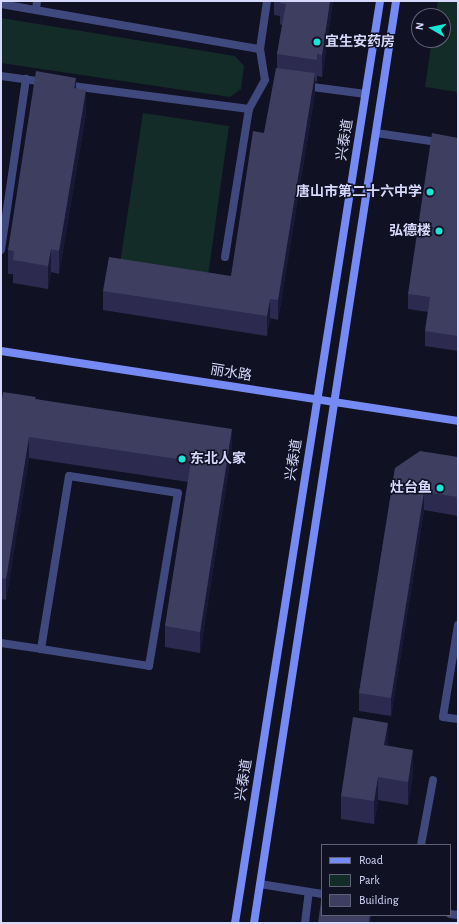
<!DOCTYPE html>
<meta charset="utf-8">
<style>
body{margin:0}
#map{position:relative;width:459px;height:924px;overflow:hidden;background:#101123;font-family:"Alegreya Sans","Noto Sans SC",sans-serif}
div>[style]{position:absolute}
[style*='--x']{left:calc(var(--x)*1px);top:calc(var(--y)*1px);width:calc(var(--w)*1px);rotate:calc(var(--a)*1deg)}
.green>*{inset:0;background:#142c27}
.lane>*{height:8px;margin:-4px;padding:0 4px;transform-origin:4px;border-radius:4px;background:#40497e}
.secondary>*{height:8px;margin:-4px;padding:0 4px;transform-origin:4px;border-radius:4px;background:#768af3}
.wall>*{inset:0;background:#2c2b4f}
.shaded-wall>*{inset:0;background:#191936}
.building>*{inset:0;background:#3e3e61}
.dots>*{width:11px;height:11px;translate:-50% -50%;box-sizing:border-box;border:2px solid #101123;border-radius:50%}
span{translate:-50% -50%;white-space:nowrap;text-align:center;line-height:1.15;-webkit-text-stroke:3px #101123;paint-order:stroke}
.poi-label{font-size:14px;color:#d6d9fb;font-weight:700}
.left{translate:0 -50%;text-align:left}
.right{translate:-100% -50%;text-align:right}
.street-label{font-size:14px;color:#d6d9fb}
.frame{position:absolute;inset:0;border:2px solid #d6d9fb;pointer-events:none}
.legend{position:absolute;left:321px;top:844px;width:130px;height:72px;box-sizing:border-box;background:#101123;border:1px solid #5f6179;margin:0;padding:5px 7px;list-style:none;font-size:12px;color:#d6d9fb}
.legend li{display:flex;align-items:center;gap:8px;height:20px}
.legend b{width:20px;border:1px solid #5f6179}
.north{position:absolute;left:411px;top:8px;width:40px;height:40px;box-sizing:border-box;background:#101123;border:1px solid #5f6179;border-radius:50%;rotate:279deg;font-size:11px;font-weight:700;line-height:16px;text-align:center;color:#d6d9fb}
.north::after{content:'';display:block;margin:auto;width:14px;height:18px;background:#15e8d6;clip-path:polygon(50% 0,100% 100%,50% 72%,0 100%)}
</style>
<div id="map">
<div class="green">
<i style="clip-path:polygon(438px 1px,458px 1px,458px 92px,425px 87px,432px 40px,443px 40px,443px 16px,435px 16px)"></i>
<i style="clip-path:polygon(1px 18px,235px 56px,244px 66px,241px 89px,230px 97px,1px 63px)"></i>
<i style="clip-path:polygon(143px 113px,229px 126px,207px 283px,119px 270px)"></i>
</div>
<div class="lane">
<i style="--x:1;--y:4;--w:263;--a:9.9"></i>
<i style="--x:260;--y:49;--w:31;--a:81"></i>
<i style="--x:265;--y:80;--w:33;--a:119"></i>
<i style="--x:249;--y:109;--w:186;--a:-172.6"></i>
<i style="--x:36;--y:10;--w:9;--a:-84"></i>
<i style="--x:260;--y:49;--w:49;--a:-81.7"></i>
<i style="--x:1;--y:76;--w:43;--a:7.9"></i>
<i style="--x:305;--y:86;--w:61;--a:7.6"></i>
<i style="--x:376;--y:133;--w:83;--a:8.3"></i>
<i style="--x:1;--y:250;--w:173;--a:-81.7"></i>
<i style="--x:225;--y:257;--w:150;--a:-80.8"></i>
<i style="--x:458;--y:625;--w:93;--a:99.3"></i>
<i style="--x:443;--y:717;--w:15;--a:8"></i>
<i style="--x:1;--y:643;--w:40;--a:8.5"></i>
<i style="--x:41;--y:649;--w:109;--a:8.9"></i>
<i style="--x:149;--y:666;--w:175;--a:-80.5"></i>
<i style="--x:178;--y:493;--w:110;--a:-171.1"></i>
<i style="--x:69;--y:476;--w:175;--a:99.2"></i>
<i style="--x:421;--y:845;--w:66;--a:-79.5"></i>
<i style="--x:260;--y:884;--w:63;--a:9.2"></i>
<i style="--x:450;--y:914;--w:8;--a:7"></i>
<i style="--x:305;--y:923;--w:31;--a:-83"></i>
</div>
<div class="secondary">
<i style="--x:1;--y:351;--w:462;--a:8.7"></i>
<i style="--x:235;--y:923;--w:933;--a:-81.06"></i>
<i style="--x:254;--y:923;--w:933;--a:-81.24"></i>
</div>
<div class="wall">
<i style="clip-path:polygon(274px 1px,333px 1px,322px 77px,317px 76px,317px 82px,315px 81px,315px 93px,278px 320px,270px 318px,267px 336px,103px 310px,103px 291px,231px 276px,264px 133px,277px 68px,277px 54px,282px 25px,280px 24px,280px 16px,274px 15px)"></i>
<i style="clip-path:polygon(76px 88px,86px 113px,59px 274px,51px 272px,48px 289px,13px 283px,13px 274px,8px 274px,8px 250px)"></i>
<i style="clip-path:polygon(458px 138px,458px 351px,425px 346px,425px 331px,428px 312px,408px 309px,408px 294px)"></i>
<i style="clip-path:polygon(36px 399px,232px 449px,200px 653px,165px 647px,165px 626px,188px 482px,29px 458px,6px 600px,1px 599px,1px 407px)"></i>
<i style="clip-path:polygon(458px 457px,458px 516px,424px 510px,391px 716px,359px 711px,359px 693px,395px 468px)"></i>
<i style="clip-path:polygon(388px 746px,413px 773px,408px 805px,378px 800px,374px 824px,341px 819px,341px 796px)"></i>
</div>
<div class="shaded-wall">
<i style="clip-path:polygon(330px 1px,333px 1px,322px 77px,322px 55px)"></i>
<i style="clip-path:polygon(315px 73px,315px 93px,278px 320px,278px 300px)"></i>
<i style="clip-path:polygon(76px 78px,76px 101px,74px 88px)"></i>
<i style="clip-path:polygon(86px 90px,86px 113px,59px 274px,59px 251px)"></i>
<i style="clip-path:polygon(51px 249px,51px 272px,48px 289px,48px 266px)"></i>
<i style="clip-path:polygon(270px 299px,270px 318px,267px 336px,267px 316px)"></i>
<i style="clip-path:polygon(232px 429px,232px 449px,200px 653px,200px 632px)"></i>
<i style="clip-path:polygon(29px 437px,29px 458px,6px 600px,6px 579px)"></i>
<i style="clip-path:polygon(424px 492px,424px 510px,391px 716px,391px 698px)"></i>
<i style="clip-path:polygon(388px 723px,388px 746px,384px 745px)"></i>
<i style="clip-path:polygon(413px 750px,413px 773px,408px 805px,408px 782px)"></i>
<i style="clip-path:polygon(378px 777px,378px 800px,374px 824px,374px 801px)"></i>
<i style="clip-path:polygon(370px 915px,371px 915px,371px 923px,369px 923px)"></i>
</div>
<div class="building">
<i style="clip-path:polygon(280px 1px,330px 1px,322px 55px,317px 54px,317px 60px,277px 54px,286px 4px,280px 3px)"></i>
<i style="clip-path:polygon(276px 68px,315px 73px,278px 300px,270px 299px,267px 316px,103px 291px,109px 257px,231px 276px,253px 131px,264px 133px)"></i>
<i style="clip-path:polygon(36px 71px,76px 78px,74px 88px,86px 90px,59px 251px,51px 249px,48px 266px,13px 260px,14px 251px,8px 250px)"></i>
<i style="clip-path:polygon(432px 133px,458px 138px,458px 336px,425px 331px,430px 297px,408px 294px)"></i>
<i style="clip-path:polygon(3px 392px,36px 397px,35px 399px,232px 429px,200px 632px,165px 626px,191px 461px,29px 437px,6px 579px,1px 578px,1px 407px)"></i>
<i style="clip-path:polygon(420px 451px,458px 457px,458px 497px,424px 492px,391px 698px,359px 693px,395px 468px)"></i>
<i style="clip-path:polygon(353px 717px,388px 723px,384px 745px,413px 750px,408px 782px,378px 777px,374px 801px,341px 796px)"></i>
<i style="clip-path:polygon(322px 894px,322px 915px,370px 915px,369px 923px,318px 923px)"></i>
</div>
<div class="dots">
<i style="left:317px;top:42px;background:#15e8d6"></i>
<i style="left:430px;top:192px;background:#15e8d6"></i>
<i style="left:439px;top:231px;background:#15e8d6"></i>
<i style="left:182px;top:459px;background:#15e8d6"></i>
<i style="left:440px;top:488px;background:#15e8d6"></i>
</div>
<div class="poi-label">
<span class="left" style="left:325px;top:42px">宜生安药房</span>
<span class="right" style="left:422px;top:192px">唐山市第二十六中学</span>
<span class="right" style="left:431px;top:231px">弘德楼</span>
<span class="left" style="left:190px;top:459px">东北人家</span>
<span class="right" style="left:432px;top:488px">灶台鱼</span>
</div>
<div class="street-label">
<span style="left:345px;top:140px;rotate:-81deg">兴泰道</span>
<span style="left:231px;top:373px;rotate:9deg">丽水路</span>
<span style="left:294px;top:460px;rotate:-81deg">兴泰道</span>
<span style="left:244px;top:780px;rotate:-81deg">兴泰道</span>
</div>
<div class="frame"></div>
<ul class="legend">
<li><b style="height:5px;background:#768af3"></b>Road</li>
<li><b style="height:11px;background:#142c27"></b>Park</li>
<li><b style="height:11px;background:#3e3e61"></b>Building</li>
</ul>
<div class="north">N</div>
</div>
